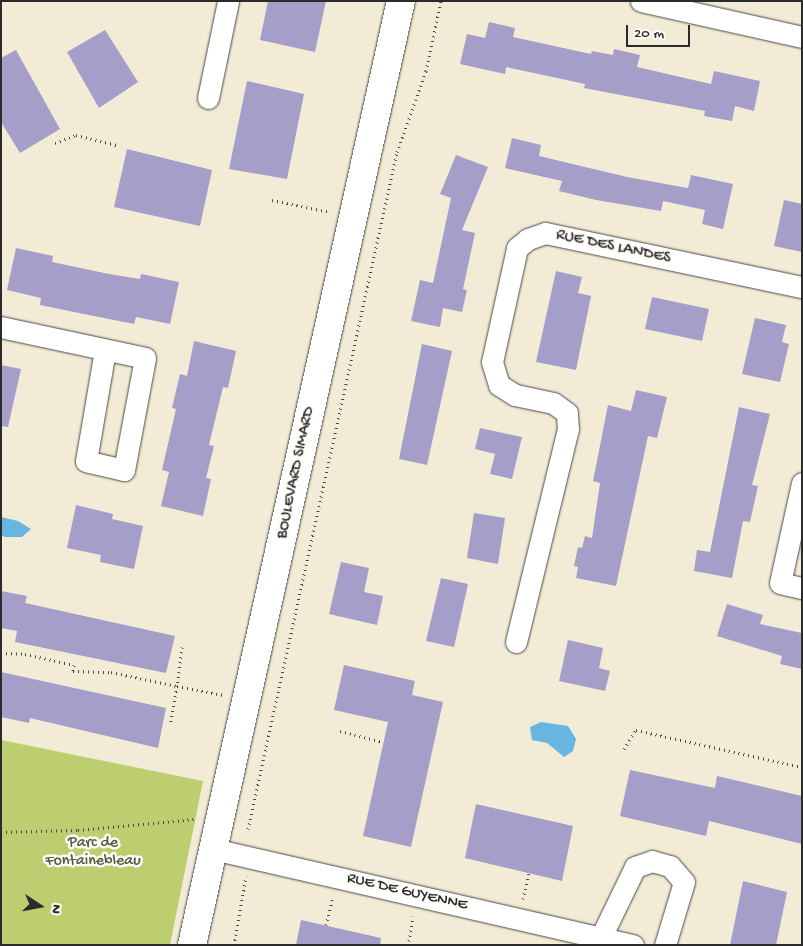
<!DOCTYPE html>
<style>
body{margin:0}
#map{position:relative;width:803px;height:946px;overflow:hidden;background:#f2ecd6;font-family:"Gochi Hand",sans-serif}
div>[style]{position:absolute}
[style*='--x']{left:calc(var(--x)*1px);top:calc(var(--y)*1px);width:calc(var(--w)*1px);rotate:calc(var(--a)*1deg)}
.green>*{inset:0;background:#bdce70}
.water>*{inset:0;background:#67b6e1}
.building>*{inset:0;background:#a59ec8}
.path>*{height:3px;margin-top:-1.5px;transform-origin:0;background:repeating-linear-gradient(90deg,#494845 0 1px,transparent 0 5px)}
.roads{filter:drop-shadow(0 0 1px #494845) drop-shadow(0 0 1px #494845)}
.minor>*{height:21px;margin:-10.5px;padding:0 10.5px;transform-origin:10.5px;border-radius:10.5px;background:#fff}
.secondary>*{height:28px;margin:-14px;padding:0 14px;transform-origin:14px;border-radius:14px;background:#fff}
span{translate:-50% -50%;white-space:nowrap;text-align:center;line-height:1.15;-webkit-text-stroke:5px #fdfcf7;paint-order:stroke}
.street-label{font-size:16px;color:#2b2b2b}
.park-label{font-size:16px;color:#575c40}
.frame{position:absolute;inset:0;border:2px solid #2b2b2b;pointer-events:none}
.north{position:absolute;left:15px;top:881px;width:50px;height:50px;-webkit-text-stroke:4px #fdfcf7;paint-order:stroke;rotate:101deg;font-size:14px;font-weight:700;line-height:20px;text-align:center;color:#2b2b2b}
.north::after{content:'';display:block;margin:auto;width:18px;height:22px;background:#2b2b2b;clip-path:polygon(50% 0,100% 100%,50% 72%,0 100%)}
.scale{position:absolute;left:626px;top:25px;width:64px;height:22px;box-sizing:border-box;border:2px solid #2b2b2b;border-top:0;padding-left:6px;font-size:15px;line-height:18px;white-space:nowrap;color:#2b2b2b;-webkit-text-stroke:4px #fdfcf7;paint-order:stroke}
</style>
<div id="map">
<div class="green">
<i style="clip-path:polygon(1px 740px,203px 781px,170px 945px,1px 945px)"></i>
</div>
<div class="water">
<i style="clip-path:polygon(1px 517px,18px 521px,31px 529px,22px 537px,5px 537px,1px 535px)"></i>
<i style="clip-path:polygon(541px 722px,568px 726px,576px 739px,573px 751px,564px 757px,547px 743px,532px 740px,530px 727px)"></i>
</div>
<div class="building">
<i style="clip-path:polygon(268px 1px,326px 1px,315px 52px,260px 40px)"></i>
<i style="clip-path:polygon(489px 22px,515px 28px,513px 37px,591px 54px,592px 51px,613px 55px,614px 49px,640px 55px,637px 67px,711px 84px,714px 71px,760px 81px,754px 111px,735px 106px,732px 121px,704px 116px,705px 111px,584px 88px,585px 84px,506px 67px,505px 74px,460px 64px,467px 34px,485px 38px)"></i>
<i style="clip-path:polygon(105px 30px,138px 82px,99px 108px,67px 52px)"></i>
<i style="clip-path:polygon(16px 50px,60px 129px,20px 153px,1px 122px,1px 58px)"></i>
<i style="clip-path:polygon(247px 81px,304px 94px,287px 179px,229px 169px)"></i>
<i style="clip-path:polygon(512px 138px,541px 145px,539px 156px,627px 177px,688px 188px,691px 175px,733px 184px,723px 229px,702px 224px,705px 210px,663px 201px,661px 211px,596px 200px,559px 191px,562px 181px,505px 168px)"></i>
<i style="clip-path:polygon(127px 149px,212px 170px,200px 226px,114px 207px)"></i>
<i style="clip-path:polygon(456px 155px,488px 167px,462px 230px,475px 233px,463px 289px,467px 290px,462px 312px,443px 308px,440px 327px,411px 321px,420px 280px,433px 283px,451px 198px,440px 194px)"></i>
<i style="clip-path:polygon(784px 200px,802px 204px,802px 252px,774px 246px)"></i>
<i style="clip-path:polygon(16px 248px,53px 256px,52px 262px,109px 274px,140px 279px,141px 274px,179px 282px,170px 324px,136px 317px,134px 324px,74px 312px,40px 305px,41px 298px,7px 290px)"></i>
<i style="clip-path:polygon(556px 271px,582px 277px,578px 293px,591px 296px,576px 370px,536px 362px)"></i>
<i style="clip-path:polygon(652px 297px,709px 309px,702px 341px,645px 329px)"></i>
<i style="clip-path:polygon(755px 318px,786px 325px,782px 342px,789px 344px,780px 382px,742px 374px)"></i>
<i style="clip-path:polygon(194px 341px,236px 351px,228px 388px,223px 387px,209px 445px,214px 446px,206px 478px,211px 479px,203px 516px,161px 506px,169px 472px,162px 470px,176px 409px,172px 408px,180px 374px,187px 376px)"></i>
<i style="clip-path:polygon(422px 344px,452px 351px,427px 465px,399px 459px)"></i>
<i style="clip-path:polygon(1px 365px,21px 369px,8px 427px,1px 426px)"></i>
<i style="clip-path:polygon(636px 390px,667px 397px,657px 438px,648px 436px,616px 586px,576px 578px,578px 567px,574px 566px,578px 547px,582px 548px,585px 536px,592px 538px,600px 483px,593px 481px,608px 405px,631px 411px)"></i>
<i style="clip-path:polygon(739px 407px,770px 414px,752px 485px,758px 486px,750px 522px,743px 521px,732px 578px,694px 571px,697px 550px,710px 552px)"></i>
<i style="clip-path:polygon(480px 428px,522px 437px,512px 479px,490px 474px,495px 454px,475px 449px)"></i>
<i style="clip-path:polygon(76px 505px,113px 514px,112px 519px,143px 526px,134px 569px,100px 562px,101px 555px,67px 548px)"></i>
<i style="clip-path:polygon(474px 513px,505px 518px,498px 564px,467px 558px)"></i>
<i style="clip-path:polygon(341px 562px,369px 568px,364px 592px,383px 596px,377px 625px,329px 614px)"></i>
<i style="clip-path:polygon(441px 578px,468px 584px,454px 647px,426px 641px)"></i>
<i style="clip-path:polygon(1px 591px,27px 596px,25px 603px,175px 636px,166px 673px,15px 642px,17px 631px,1px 628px)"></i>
<i style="clip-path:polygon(727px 604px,763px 615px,760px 624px,802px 633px,802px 669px,780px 664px,782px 656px,717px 636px)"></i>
<i style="clip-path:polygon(568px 640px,603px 648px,599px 668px,610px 671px,605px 691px,559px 681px)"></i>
<i style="clip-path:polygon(344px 665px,415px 681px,412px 695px,443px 702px,411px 847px,363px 836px,388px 722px,334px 710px)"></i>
<i style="clip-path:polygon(1px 672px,166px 708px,158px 748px,30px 718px,29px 723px,1px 717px)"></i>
<i style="clip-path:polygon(630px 770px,715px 788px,717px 776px,802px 796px,802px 844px,709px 821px,706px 836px,620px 816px)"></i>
<i style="clip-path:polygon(476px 804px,573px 826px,562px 881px,465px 858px)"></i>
<i style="clip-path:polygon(743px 881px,787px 892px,776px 945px,730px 945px)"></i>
<i style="clip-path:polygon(301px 920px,381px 938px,380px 945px,296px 945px)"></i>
</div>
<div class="path">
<i style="--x:55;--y:143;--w:22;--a:-21"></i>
<i style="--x:76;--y:135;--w:42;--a:13.7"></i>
<i style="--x:272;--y:200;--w:59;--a:11.7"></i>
<i style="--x:182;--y:647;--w:39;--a:97"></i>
<i style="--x:177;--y:686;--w:47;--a:11.1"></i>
<i style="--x:1;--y:653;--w:24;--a:2"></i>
<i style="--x:25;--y:654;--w:50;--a:12.7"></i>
<i style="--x:74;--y:665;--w:6;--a:99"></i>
<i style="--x:73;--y:671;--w:38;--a:2"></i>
<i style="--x:111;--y:672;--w:67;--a:12"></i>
<i style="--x:177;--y:686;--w:36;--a:100"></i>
<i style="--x:340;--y:731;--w:44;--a:14.3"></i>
<i style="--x:624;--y:749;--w:22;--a:-58"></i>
<i style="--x:636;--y:730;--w:170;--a:12.6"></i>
<i style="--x:248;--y:829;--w:693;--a:-77.59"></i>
<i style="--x:397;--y:152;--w:86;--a:-70.3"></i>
<i style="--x:426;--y:71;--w:72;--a:-77.9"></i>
<i style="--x:1;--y:832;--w:77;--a:-1.5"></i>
<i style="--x:78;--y:830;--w:118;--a:-5.4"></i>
<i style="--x:523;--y:899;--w:27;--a:-77"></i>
<i style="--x:326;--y:925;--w:29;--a:-76"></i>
<i style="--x:409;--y:941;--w:25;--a:-81"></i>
<i style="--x:234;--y:945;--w:70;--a:-80.1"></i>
</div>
<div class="roads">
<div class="minor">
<i style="--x:641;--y:1;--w:165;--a:12.6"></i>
<i style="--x:208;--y:98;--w:99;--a:-78.3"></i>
<i style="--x:1;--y:327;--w:147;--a:12.1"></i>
<i style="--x:145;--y:358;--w:114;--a:100.6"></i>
<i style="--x:124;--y:470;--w:39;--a:-167"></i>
<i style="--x:86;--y:461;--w:113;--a:-80.3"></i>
<i style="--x:802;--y:483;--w:102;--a:102.4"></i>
<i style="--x:780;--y:583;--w:23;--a:13"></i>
<i style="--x:516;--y:642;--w:219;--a:-76.3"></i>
<i style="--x:568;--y:429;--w:16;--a:-94"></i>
<i style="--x:567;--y:413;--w:17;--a:-144"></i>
<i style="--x:553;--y:403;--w:39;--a:-168"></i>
<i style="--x:515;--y:395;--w:19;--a:-148"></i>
<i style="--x:499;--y:385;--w:24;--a:-107"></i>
<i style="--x:492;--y:362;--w:117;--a:-77.6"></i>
<i style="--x:517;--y:248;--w:14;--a:-39"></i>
<i style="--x:528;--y:239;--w:18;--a:-19"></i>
<i style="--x:545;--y:233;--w:263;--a:11.9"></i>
<i style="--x:213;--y:849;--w:431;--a:12.9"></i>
<i style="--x:601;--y:937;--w:78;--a:-64.1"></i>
<i style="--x:635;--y:867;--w:18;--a:-19"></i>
<i style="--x:652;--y:861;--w:19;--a:16"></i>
<i style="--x:670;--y:866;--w:21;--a:49"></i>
<i style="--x:684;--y:882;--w:66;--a:106.8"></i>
</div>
<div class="secondary">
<i style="--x:192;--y:945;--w:967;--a:-77.52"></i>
</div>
</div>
<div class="street-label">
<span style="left:613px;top:248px;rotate:12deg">RUE DES LANDES</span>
<span style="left:297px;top:473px;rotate:-78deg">BOULEVARD SIMARD</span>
<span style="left:407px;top:893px;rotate:13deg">RUE DE GUYENNE</span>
</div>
<div class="park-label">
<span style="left:93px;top:853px">Parc de<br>Fontainebleau</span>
</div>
<div class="frame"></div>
<div class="north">N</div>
<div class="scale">20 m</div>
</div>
